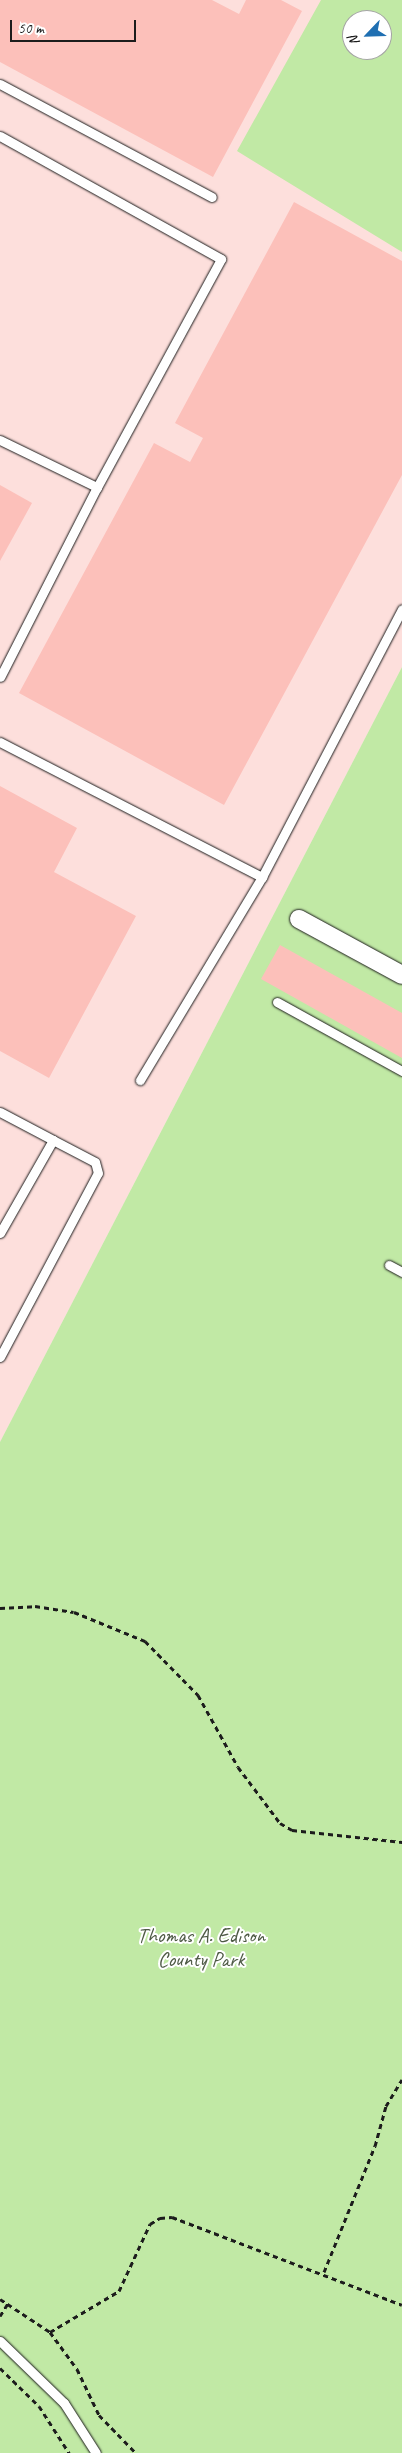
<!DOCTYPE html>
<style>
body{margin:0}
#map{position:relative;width:402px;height:2453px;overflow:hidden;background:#feecea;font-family:Caveat,sans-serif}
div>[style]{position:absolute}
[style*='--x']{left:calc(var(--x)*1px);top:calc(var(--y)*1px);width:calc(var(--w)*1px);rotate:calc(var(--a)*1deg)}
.built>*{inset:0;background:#fddfdc}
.green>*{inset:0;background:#c1e9a5}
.building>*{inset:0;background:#fcc0ba}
.path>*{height:3px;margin-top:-1.5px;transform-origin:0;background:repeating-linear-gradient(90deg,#1c1c1c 0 5px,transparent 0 9px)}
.roads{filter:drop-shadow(0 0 1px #1c1c1c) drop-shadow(0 0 1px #1c1c1c)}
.service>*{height:9px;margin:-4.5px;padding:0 4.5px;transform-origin:4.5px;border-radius:4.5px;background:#fff}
.minor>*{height:18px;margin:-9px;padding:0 9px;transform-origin:9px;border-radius:9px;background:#fff}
span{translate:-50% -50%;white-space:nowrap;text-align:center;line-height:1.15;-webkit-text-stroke:4px #fff;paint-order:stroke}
.park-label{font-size:21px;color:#4e5a45}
.north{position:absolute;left:342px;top:10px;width:50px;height:50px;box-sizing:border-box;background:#fff;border:1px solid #a4a4a4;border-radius:50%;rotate:246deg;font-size:14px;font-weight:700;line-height:20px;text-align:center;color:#1c1c1c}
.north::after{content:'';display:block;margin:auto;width:18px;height:22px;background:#1f6fb2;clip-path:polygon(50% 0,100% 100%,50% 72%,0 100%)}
.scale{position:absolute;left:10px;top:20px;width:126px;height:22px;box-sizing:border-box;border:2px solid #1c1c1c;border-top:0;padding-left:6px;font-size:15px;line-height:18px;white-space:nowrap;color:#1c1c1c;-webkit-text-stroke:4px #fff;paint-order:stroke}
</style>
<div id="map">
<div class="built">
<i style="clip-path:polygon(evenodd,0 0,402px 0,402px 667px,0 1442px,0 0,352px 20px,382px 20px,382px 50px,352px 50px,352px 20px)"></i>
</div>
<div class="green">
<i style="clip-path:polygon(evenodd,321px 0,402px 0,402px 252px,237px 151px,321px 0,352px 20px,382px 20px,382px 50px,352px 50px,352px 20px)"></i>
<i style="clip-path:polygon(402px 667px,402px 2453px,0 2453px,0 1442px)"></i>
</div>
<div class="building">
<i style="clip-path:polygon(0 0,212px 0,239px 14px,246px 0,281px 0,302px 11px,213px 177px,0 62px)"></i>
<i style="clip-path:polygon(294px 202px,402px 261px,402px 475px,224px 805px,19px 693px,154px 443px,190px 462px,203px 438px,175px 423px)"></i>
<i style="clip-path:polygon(0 485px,32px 503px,0 561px)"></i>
<i style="clip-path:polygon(0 786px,77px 828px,54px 872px,136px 916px,49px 1078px,0 1051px)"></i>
<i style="clip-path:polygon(280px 945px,402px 1013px,402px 1058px,261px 979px)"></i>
</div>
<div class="path">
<i style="--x:0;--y:1608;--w:35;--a:-3"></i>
<i style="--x:35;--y:1606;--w:39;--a:9"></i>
<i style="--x:74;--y:1612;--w:77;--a:22.2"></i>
<i style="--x:145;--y:1641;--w:76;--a:45.5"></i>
<i style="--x:198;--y:1695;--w:82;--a:60.9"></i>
<i style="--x:238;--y:1767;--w:70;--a:53.1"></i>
<i style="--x:280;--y:1823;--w:14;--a:30"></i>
<i style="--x:292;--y:1830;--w:111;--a:6.2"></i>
<i style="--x:324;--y:2272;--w:136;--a:-68"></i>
<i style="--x:375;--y:2146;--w:41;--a:-74.6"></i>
<i style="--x:386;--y:2106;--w:31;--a:-59"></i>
<i style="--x:0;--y:2299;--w:60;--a:33.4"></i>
<i style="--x:50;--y:2332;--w:46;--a:53.9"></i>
<i style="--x:77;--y:2369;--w:51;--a:64.4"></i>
<i style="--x:99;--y:2415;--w:53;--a:45.8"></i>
<i style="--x:0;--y:2316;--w:15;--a:-58"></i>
<i style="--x:50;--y:2332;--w:80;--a:-30.7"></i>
<i style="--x:119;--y:2291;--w:74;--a:-65.2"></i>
<i style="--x:150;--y:2224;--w:12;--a:-31"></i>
<i style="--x:160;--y:2218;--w:12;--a:-5"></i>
<i style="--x:172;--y:2217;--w:246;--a:20.9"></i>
<i style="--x:0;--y:2368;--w:54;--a:44.3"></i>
<i style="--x:39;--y:2406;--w:56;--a:57.4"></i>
</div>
<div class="roads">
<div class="service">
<i style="--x:0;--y:84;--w:240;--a:28.1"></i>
<i style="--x:0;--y:136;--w:253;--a:29.1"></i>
<i style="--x:221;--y:259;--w:260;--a:118.5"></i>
<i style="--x:0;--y:440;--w:108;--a:25.9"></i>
<i style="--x:97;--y:487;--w:213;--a:117"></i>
<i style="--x:0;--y:742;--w:295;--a:27.3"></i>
<i style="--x:262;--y:877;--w:237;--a:121"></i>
<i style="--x:262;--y:877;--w:302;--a:-62.4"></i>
<i style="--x:277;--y:1002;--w:143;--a:28.9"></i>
<i style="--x:0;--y:1112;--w:60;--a:27.8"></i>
<i style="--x:53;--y:1140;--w:107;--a:119.7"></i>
<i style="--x:389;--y:1265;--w:15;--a:28"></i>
<i style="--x:0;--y:1357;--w:208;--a:-62"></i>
<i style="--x:98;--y:1173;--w:11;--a:-105"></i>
<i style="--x:95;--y:1162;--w:47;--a:-152.4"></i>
<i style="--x:0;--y:2341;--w:89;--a:44.1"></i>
<i style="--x:64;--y:2403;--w:59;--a:57.4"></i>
</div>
<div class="minor">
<i style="--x:299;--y:919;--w:117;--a:28.5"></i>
</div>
</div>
<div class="park-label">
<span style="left:201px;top:1947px">Thomas A. Edison<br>County Park</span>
</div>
<div class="north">N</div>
<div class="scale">50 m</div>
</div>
